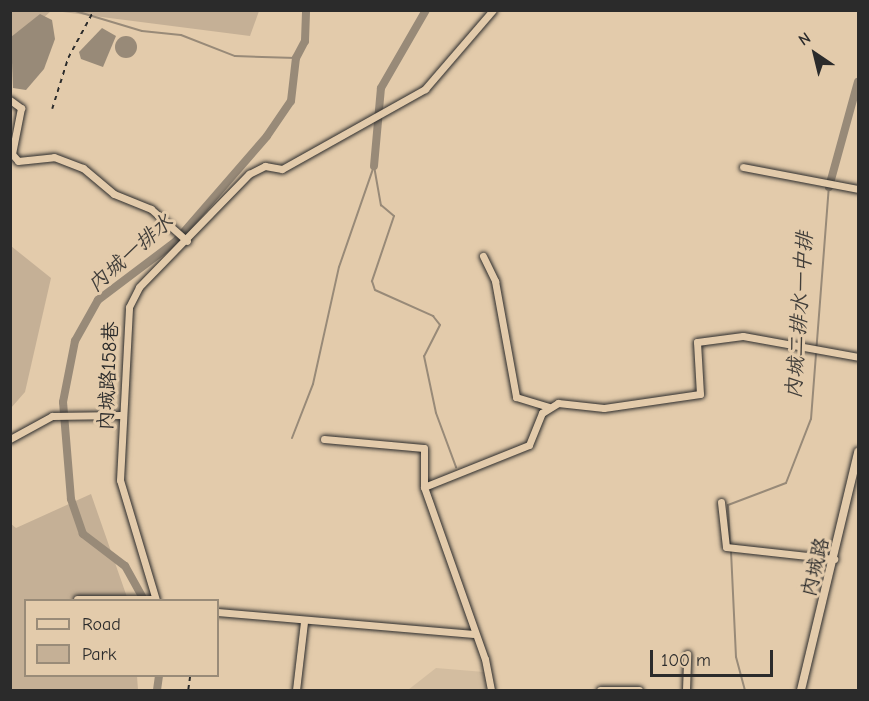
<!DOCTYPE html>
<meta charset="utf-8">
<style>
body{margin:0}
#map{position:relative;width:869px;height:701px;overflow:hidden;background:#e3cbab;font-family:"Comic Neue","LXGW WenKai TC",sans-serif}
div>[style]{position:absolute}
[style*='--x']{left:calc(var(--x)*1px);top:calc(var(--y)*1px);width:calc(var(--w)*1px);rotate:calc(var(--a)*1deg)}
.built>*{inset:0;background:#d3bda0}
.green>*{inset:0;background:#c5b096}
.water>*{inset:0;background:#988a78}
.round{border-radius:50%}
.stream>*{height:2px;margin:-1px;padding:0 1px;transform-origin:1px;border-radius:1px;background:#988a78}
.canal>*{height:8px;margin:-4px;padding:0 4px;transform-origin:4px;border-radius:4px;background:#988a78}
.path>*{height:1.5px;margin-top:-0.75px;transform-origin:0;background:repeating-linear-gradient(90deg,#2b2b2b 0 4.5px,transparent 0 9px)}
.roads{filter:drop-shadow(0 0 2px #2b2b2b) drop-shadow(0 0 2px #2b2b2b)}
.minor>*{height:7px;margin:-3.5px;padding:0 3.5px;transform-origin:3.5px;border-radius:3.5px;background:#e3cbab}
.tertiary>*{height:8px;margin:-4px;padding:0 4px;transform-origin:4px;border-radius:4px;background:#e3cbab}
span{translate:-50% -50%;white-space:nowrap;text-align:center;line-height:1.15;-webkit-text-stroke:6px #e3cbab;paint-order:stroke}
.street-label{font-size:20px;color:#2b2b2b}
.water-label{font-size:21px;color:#413e3a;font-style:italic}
.frame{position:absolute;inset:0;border:12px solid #2b2b2b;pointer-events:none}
.legend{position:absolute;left:24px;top:599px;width:195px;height:78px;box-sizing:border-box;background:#e3cbab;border:2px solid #998b78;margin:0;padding:8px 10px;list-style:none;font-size:18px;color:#2b2b2b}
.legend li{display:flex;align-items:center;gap:12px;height:30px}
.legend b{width:30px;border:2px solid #998b78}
.north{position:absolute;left:785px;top:24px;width:60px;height:60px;-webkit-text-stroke:4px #e3cbab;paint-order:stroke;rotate:325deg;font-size:16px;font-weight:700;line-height:24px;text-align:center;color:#2b2b2b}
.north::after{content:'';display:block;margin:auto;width:21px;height:27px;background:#2b2b2b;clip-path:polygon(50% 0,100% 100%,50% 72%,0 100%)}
.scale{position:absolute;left:650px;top:650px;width:123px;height:27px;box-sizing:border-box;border:3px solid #2b2b2b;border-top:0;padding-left:8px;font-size:18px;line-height:21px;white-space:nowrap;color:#2b2b2b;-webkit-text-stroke:4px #e3cbab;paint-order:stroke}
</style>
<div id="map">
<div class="built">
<i style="clip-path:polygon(436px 668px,484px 672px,486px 690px,408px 690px)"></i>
</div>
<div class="green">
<i style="clip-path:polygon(11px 11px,51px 11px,11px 47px)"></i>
<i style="clip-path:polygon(55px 11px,259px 10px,259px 11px,250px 36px)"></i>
<i style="clip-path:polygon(11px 246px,51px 278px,25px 392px,11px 408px)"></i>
<i style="clip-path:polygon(91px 494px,128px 600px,26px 600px,26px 676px,137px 676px,138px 690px,11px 690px,10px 523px,16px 528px)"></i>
</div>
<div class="water">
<i style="clip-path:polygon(40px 14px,52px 20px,55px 39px,44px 69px,26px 90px,13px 88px,11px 37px)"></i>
<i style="clip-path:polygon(102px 28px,116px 36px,103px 67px,81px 59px,79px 52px)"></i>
<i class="round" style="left:115px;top:36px;width:22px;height:22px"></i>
</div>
<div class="stream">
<i style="--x:72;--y:10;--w:73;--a:16.7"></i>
<i style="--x:142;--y:31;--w:39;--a:6"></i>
<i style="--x:181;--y:35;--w:58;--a:21.3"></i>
<i style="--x:235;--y:56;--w:61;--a:1.9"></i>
<i style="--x:374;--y:166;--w:40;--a:80"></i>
<i style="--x:381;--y:205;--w:17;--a:40"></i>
<i style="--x:394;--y:216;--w:69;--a:108.7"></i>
<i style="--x:372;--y:281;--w:9;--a:72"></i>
<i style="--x:375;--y:290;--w:64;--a:24.1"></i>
<i style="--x:433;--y:316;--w:11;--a:52"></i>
<i style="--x:440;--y:325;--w:35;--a:117"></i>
<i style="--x:424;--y:356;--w:58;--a:78.1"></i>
<i style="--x:436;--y:413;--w:58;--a:69.7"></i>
<i style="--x:292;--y:438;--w:58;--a:-68.7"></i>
<i style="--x:313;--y:384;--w:120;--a:-77.5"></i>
<i style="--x:339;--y:267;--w:107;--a:-70.9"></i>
<i style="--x:730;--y:545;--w:40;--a:-92.9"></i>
<i style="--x:728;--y:505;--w:62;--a:-20.8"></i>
<i style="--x:786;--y:483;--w:69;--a:-68.7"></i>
<i style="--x:811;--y:419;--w:233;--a:-85.6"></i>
<i style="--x:731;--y:551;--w:106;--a:87.3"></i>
<i style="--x:736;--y:657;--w:34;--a:75"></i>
</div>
<div class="canal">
<i style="--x:374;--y:166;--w:78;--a:-84.9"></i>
<i style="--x:381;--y:88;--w:90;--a:-60"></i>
<i style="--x:829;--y:187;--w:109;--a:-74.6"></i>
<i style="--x:144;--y:600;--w:39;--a:-119"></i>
<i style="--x:125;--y:566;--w:53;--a:-142.7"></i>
<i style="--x:83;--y:534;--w:37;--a:-109"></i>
<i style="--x:71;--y:499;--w:97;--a:-94.7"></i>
<i style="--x:63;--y:402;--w:62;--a:-78.9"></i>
<i style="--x:75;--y:341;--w:47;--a:-60.7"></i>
<i style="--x:98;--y:300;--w:96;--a:-37"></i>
<i style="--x:175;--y:242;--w:140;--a:-49"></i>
<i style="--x:267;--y:136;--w:42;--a:-55.6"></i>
<i style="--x:291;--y:101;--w:43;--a:-83.4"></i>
<i style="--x:296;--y:58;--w:19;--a:-62"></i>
<i style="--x:305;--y:41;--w:31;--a:-88"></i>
<i style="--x:157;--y:690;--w:14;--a:-82"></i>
</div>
<div class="path">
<i style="--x:158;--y:10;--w:6;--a:0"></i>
<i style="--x:224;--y:10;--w:22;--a:0"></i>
<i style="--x:52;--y:109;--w:53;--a:-72.6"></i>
<i style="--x:68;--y:58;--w:55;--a:-61.6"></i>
<i style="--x:188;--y:690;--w:14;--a:-82"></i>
</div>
<div class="roads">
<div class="minor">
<i style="--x:10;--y:100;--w:14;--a:36"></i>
<i style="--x:21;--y:108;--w:47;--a:101.1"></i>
<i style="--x:12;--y:154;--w:9;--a:49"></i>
<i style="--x:18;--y:161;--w:36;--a:-6"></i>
<i style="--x:54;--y:157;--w:31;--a:21"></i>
<i style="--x:83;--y:168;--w:40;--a:40"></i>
<i style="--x:114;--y:194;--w:40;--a:22"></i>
<i style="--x:151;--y:209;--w:48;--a:41.6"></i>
<i style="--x:743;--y:167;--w:117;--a:10.8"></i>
<i style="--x:483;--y:256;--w:28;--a:64"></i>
<i style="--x:495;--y:281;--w:118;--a:79.7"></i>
<i style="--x:516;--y:397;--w:34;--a:17"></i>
<i style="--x:10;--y:439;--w:48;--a:-28.7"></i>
<i style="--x:52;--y:416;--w:69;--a:-0.8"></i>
<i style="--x:324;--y:439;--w:100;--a:5.1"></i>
<i style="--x:424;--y:448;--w:39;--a:90"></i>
<i style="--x:424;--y:487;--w:182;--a:70.5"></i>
<i style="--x:485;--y:659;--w:32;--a:79"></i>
<i style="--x:424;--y:487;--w:113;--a:-21.8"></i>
<i style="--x:529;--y:445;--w:35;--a:-68"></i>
<i style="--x:542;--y:413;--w:19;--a:-32"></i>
<i style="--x:558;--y:403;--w:46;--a:6.2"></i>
<i style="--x:604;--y:408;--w:97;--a:-8.3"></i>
<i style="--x:700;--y:394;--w:52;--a:-93.3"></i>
<i style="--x:697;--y:342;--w:46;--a:-7.4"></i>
<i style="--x:743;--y:336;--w:117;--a:10.3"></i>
<i style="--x:721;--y:502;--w:45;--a:83.7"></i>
<i style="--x:726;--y:547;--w:109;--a:6.3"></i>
<i style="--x:77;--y:599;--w:78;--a:0"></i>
<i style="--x:156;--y:600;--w:125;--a:-106.7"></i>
<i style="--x:120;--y:480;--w:173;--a:-87"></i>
<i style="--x:129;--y:307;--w:22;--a:-63"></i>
<i style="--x:139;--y:287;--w:158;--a:-45.8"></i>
<i style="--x:249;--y:174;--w:18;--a:-27"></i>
<i style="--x:265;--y:166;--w:17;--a:10"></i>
<i style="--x:282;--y:169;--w:164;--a:-29.2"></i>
<i style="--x:425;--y:89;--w:104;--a:-49.3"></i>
<i style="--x:218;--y:612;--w:256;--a:4.9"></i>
<i style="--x:296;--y:690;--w:68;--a:-83.3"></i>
<i style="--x:600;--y:690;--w:39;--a:0"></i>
<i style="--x:686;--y:690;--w:36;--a:-88"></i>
</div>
<div class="tertiary">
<i style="--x:801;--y:690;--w:245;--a:-76.5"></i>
</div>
</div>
<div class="street-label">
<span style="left:108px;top:376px;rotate:-87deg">內城路158巷</span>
<span style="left:815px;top:567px;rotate:-76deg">內城路</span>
</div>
<div class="water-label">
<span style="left:130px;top:253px;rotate:-41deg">內城一排水</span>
<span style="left:799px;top:315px;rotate:-86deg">內城二排水一中排</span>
</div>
<div class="frame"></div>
<ul class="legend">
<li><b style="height:8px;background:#e3cbab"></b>Road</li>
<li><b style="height:16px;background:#c5b096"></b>Park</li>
</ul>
<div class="north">N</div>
<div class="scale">100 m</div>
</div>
